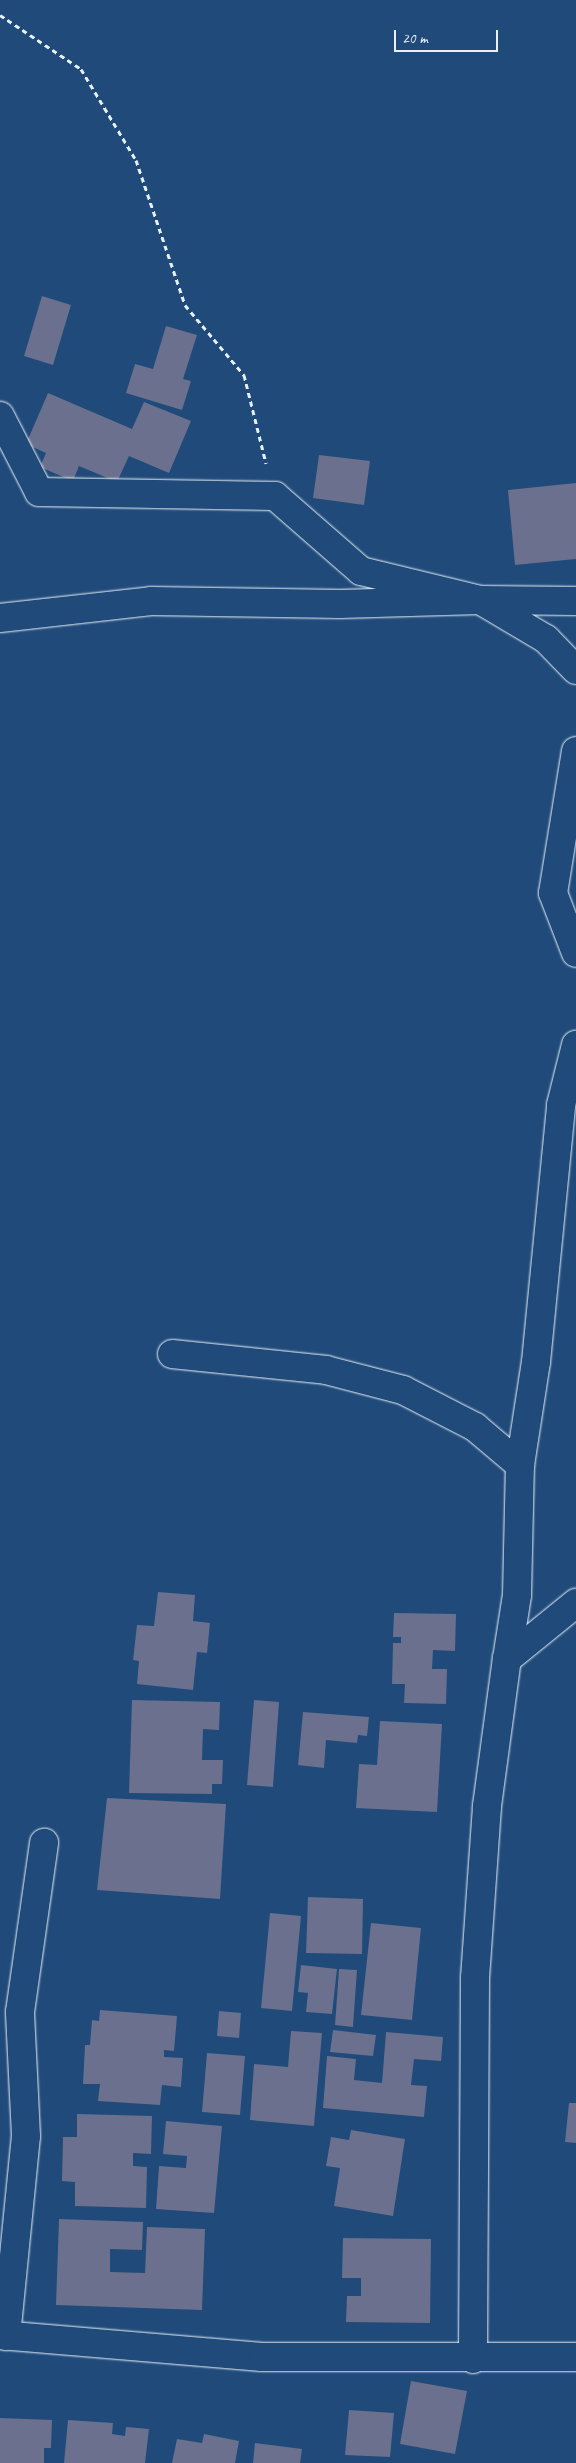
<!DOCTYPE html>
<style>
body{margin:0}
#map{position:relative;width:576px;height:2463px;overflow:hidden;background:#1f4a7a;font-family:Caveat,sans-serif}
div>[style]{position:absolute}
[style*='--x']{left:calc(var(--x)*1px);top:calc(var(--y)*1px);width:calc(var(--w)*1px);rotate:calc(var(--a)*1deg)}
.building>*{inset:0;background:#6a708d}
.path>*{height:3px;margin-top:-1.5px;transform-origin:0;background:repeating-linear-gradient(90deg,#e8f1f8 0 5px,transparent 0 9px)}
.roads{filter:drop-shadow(0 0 1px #e8f1f8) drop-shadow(0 0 1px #e8f1f8)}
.street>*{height:28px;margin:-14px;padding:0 14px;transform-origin:14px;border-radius:14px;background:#1f4a7a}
span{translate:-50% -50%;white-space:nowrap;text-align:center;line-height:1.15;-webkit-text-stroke:5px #1f4a7a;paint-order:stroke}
.scale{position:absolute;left:394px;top:30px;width:104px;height:22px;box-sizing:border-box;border:2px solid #e8f1f8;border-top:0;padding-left:6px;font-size:15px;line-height:18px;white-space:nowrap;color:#e8f1f8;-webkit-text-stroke:4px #1f4a7a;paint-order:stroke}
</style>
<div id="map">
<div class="building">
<i style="clip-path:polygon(42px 296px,71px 305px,53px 365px,24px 356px)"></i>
<i style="clip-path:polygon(166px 326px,197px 335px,183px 379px,191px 381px,182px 410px,126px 393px,135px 364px,153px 369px)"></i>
<i style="clip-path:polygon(48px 393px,132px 429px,144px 402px,191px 421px,169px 473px,129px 456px,117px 482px,79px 466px,73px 481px,40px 467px,46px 453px,26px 444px)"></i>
<i style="clip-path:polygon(319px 455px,370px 461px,364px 505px,313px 498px)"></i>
<i style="clip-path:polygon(576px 483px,576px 559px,515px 565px,508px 490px)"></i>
<i style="clip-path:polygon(158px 1592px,195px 1595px,193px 1621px,210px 1623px,207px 1653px,197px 1652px,193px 1690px,137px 1684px,139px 1661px,133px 1660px,137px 1625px,154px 1626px)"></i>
<i style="clip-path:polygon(394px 1613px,456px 1614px,455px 1651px,433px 1650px,432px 1669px,447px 1669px,446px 1704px,404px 1703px,405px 1684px,392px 1684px,393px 1643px,401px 1643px,401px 1637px,393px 1637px)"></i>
<i style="clip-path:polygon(132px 1700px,220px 1702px,219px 1730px,203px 1729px,202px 1760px,223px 1760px,222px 1784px,212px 1784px,212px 1794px,129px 1793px)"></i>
<i style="clip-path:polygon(254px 1700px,279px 1702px,273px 1787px,247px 1785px)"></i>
<i style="clip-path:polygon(303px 1712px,369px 1717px,367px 1736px,358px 1735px,357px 1743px,326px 1740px,324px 1768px,298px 1765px)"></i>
<i style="clip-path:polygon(380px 1721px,442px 1724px,437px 1812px,356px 1808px,359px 1764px,377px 1765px)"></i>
<i style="clip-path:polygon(107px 1798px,226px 1804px,220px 1899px,97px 1890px)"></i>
<i style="clip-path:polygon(308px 1897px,363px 1899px,362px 1954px,306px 1953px)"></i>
<i style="clip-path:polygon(270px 1913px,301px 1916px,292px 2011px,261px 2008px)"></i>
<i style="clip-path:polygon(371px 1923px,421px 1928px,412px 2020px,361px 2015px)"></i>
<i style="clip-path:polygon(301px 1965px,337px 1969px,332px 2014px,306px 2012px,308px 1993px,298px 1992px)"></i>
<i style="clip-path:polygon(339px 1969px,357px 1970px,353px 2027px,335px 2025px)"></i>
<i style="clip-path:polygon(100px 2010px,177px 2016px,174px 2051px,164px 2050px,164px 2057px,183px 2058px,181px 2087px,162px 2085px,160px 2105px,98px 2101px,100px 2084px,83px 2084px,85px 2045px,90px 2045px,92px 2020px,99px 2021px)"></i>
<i style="clip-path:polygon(219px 2011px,241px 2013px,239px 2038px,217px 2036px)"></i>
<i style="clip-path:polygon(333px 2030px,376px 2035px,373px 2056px,330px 2052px)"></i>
<i style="clip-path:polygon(291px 2031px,322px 2033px,314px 2126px,250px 2120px,254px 2064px,288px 2067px)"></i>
<i style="clip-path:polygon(386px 2032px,443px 2037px,441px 2061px,414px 2059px,411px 2085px,427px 2086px,424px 2117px,323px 2108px,327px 2056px,356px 2059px,354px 2080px,382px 2083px)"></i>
<i style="clip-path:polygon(207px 2053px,245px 2056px,240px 2115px,202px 2112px)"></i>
<i style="clip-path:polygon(569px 2103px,576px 2103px,576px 2143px,565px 2142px)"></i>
<i style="clip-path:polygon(77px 2114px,152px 2116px,151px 2154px,133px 2153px,133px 2166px,147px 2167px,146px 2208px,75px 2206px,75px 2182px,62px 2181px,63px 2137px,77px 2137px)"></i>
<i style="clip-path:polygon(166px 2121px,222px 2126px,214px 2213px,156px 2209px,159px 2166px,186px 2168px,187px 2156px,163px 2154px)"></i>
<i style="clip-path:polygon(351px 2130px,405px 2139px,393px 2216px,334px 2206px,340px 2168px,326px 2166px,331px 2137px,349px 2140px)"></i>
<i style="clip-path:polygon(59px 2219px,143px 2222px,142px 2250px,110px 2249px,110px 2272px,145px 2273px,147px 2227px,205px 2229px,202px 2310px,56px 2305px)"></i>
<i style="clip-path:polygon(343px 2238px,431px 2239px,430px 2323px,346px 2322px,347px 2296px,361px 2296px,361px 2278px,342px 2278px)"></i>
<i style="clip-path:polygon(411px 2381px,467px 2391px,455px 2454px,400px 2444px)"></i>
<i style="clip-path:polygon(349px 2410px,394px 2413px,390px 2457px,345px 2455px)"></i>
<i style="clip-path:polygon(0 2418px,52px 2420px,51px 2448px,44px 2448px,44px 2463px,0 2463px)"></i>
<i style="clip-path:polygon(68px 2420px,113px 2423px,112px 2434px,125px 2436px,126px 2427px,149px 2429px,145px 2463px,64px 2463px)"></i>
<i style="clip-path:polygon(204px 2434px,239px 2441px,235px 2463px,172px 2463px,177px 2439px,202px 2443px)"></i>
<i style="clip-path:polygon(255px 2443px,302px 2449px,300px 2463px,253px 2463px)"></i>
</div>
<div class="path">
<i style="--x:0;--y:15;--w:97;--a:33.7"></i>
<i style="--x:81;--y:69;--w:106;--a:58.9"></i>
<i style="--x:136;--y:160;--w:153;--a:71.3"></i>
<i style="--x:185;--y:305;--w:92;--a:49.9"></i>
<i style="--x:244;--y:375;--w:91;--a:76"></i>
</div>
<div class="roads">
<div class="street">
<i style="--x:0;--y:416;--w:85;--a:62.8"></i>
<i style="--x:39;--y:492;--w:236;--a:1"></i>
<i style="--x:275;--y:496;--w:114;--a:41.1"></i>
<i style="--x:361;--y:571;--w:122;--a:13.7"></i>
<i style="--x:480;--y:600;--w:96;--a:0.6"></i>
<i style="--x:0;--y:618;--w:152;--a:-6.4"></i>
<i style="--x:151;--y:601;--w:189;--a:0.9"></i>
<i style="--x:340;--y:604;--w:140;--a:-1.6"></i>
<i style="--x:480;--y:600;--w:77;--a:30.6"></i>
<i style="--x:546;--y:639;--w:43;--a:45.9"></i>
<i style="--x:576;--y:751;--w:144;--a:99.2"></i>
<i style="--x:553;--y:893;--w:64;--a:69"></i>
<i style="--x:172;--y:1354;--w:155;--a:5.9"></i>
<i style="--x:326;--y:1370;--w:80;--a:14.6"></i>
<i style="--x:403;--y:1390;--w:81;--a:27.2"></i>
<i style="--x:475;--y:1427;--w:59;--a:40.2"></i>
<i style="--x:507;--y:1659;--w:65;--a:-81.1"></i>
<i style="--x:517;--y:1595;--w:130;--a:-88.7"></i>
<i style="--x:520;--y:1465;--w:104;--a:-81.2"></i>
<i style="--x:536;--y:1362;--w:258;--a:-84.4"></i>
<i style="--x:561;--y:1105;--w:62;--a:-76"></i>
<i style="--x:0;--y:2335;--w:263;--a:4.8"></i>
<i style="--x:262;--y:2357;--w:314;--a:0"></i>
<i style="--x:6;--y:2336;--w:201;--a:-84.3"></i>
<i style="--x:26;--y:2136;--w:124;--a:-92.8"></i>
<i style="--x:20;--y:2012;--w:171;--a:-81.9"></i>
<i style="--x:473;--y:2359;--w:381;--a:-89.7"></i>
<i style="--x:475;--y:1978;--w:172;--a:-86"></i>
<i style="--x:487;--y:1806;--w:148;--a:-82.3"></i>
<i style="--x:507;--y:1659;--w:89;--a:-39.1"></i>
</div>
</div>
<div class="scale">20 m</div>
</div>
